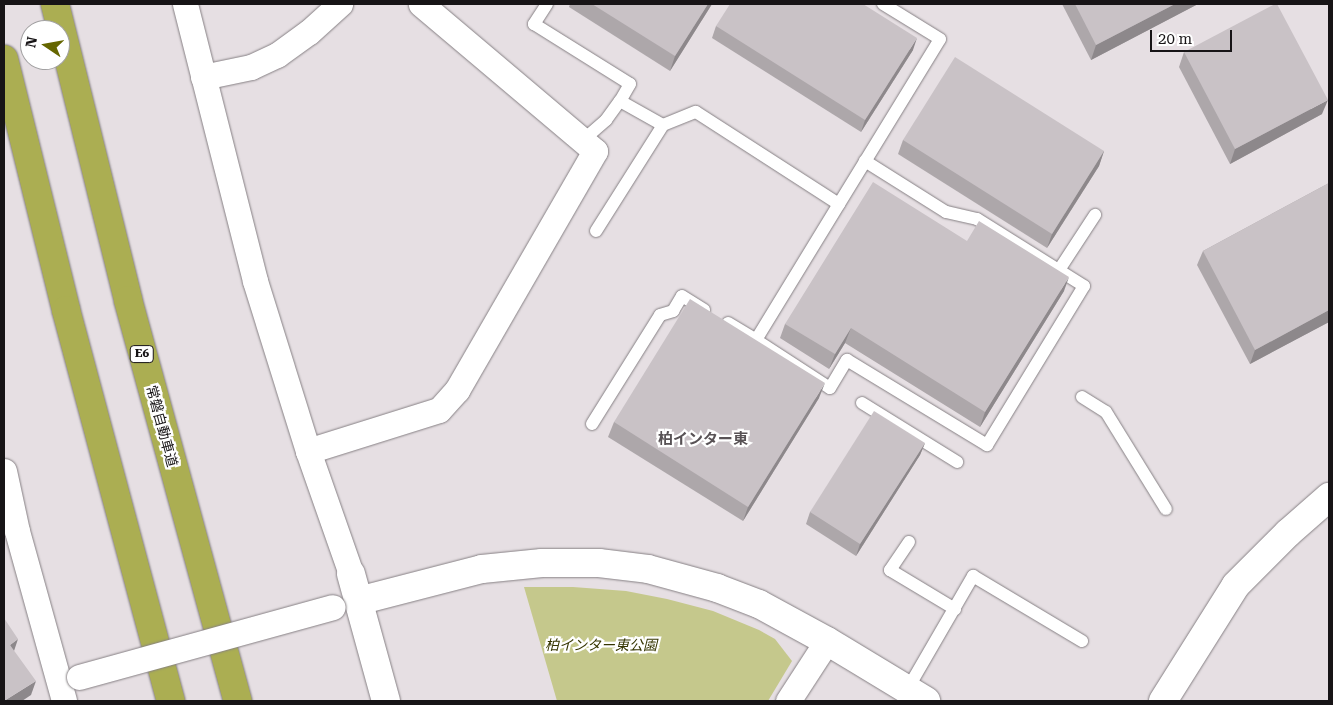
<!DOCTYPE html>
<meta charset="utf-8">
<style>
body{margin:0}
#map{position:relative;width:1333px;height:705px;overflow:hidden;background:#e6dfe3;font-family:"Roboto Serif","Noto Sans JP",serif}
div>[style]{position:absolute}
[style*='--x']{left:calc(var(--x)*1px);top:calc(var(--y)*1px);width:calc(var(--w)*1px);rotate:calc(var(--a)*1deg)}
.green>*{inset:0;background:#c5c88c}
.roads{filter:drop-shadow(0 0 1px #868084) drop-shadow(0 0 1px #868084)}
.service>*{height:12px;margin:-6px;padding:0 6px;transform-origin:6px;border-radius:6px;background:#fff}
.minor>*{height:25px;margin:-12.5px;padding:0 12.5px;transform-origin:12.5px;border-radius:12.5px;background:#fff}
.tertiary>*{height:28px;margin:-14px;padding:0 14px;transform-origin:14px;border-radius:14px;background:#fff}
.motorway>*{height:28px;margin:-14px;padding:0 14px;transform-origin:14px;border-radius:14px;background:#abae52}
.bridges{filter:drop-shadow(0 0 1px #868084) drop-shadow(0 0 1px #868084)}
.minor-bridge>*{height:25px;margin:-12.5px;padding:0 12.5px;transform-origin:12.5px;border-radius:12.5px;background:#fff}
.wall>*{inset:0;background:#ada7aa}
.shaded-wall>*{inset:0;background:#8d888b}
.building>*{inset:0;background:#c9c2c6}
span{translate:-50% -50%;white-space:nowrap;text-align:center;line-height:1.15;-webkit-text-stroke:4.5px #fff;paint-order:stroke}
.shield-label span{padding:1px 4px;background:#fff;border:1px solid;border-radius:4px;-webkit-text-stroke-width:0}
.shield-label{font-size:12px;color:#171416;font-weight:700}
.street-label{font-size:14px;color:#171416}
.park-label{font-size:14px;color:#353500;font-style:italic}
.neighbourhood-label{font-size:15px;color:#585255;font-weight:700}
.frame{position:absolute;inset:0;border:5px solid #171416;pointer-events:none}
.north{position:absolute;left:20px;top:20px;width:50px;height:50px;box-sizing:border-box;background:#fff;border:1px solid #a2a1a2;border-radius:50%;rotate:282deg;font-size:14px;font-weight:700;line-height:20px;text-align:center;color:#171416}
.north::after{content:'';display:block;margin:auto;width:18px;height:22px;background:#656600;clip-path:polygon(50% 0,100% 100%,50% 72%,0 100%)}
.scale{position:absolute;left:1150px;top:30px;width:82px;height:22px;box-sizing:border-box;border:2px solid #171416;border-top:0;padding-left:6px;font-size:15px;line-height:18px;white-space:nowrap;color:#171416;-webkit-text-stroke:4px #fff;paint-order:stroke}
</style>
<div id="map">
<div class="green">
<i style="clip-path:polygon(524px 587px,573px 587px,626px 591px,667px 599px,713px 611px,759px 630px,775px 639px,792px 661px,768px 701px,557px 701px)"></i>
</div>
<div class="roads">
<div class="service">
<i style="--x:547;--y:4;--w:24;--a:123"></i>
<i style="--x:534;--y:24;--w:113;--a:32"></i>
<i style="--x:630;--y:84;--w:20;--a:120"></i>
<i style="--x:582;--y:141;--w:32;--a:-41"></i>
<i style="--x:606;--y:120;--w:24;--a:-54"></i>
<i style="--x:620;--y:101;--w:49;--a:29.2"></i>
<i style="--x:663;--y:125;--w:35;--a:-22"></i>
<i style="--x:696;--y:112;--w:170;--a:32.8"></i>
<i style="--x:839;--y:204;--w:193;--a:-58.5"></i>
<i style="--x:940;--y:39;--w:67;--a:-148.4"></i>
<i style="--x:839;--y:204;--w:159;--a:121.4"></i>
<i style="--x:756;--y:340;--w:88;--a:33"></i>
<i style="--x:830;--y:388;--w:33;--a:-59"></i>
<i style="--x:847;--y:360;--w:164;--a:31.3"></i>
<i style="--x:987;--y:445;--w:186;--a:-58.6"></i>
<i style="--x:1084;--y:286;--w:126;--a:-147.9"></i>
<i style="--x:977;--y:219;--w:32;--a:-167"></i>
<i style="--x:946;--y:212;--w:96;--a:-147.8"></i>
<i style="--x:596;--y:231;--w:125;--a:-57.7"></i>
<i style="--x:1059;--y:270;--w:66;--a:-56.8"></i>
<i style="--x:728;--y:323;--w:33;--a:31"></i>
<i style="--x:1082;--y:397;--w:28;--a:32"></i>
<i style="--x:1106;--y:412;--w:114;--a:58.3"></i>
<i style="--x:862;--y:403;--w:112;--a:31.8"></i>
<i style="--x:592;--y:424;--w:128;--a:-58"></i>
<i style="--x:660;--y:315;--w:14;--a:-17"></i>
<i style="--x:673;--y:311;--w:17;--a:-59"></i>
<i style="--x:682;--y:296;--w:26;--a:32"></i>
<i style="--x:909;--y:542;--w:34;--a:124"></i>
<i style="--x:890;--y:570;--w:76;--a:31"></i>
<i style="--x:907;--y:690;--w:132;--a:-59.9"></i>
<i style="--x:973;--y:576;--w:127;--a:30.8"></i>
</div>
<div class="minor">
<i style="--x:185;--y:4;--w:286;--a:75.8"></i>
<i style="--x:255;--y:281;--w:178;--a:72.7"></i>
<i style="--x:308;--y:451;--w:130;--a:70.7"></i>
<i style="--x:203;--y:77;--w:49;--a:-11.8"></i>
<i style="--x:251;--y:67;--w:29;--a:-25"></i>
<i style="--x:277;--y:55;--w:39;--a:-36"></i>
<i style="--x:309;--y:32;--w:42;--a:-42.1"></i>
<i style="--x:308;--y:451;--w:137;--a:-17.4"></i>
<i style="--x:439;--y:410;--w:27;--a:-48"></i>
<i style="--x:457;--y:390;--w:276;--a:-60"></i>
<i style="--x:595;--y:151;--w:228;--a:-139.8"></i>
<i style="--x:4;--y:471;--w:61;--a:77.8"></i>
<i style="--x:17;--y:531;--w:176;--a:74.5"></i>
<i style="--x:788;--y:701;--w:72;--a:-57"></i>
</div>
<div class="tertiary">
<i style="--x:351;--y:574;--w:132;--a:74.6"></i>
<i style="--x:358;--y:601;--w:128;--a:-14.5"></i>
<i style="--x:482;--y:569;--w:60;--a:-5.7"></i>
<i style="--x:542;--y:563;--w:57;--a:0"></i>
<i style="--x:599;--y:563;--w:49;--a:7"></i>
<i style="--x:648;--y:569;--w:72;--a:15.4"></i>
<i style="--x:717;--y:588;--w:45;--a:20.9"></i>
<i style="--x:759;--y:604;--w:77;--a:28.6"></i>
<i style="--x:827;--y:641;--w:116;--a:31.2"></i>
<i style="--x:1163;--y:701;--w:137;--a:-57.8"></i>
<i style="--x:1236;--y:585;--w:74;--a:-45"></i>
<i style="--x:1288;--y:533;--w:55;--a:-41.3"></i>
</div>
<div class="motorway">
<i style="--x:55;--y:4;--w:305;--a:76.1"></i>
<i style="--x:128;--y:300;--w:416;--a:74.7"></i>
<i style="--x:4;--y:59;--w:259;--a:76.1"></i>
<i style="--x:66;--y:310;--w:405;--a:75"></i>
</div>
</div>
<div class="bridges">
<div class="minor-bridge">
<i style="--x:79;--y:677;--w:263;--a:-15.4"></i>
</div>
</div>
<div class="wall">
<i style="clip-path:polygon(570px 4px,712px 4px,670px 71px,569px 7px)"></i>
<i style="clip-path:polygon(1062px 4px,1198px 4px,1091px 60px)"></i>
<i style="clip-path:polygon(716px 26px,913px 50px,861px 132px,712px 38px)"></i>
<i style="clip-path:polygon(1184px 52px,1322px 114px,1230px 164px,1179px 67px)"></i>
<i style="clip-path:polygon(903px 140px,1104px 151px,1099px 166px,1047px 248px,898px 154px)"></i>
<i style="clip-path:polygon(1329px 183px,1329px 322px,1250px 364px,1197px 265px,1203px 251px)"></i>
<i style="clip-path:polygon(967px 241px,1064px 291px,980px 427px,845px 343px,829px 369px,780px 338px,785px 324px)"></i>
<i style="clip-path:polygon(819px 398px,743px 521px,608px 437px,614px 422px)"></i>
<i style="clip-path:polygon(925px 443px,920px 455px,856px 556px,806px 524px,810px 512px)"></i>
</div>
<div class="shaded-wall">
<i style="clip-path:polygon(708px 4px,712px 4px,670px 71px,675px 56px)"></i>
<i style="clip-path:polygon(1175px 4px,1198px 4px,1091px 60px,1096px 45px)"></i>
<i style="clip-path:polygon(917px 38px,913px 50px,861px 132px,865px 120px)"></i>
<i style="clip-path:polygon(1328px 100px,1322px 114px,1230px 164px,1235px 149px)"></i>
<i style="clip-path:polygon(1104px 151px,1099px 166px,1047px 248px,1052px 234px)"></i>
<i style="clip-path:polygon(1069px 277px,1064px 291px,980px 427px,985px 412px)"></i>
<i style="clip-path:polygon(1329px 310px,1329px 322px,1250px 364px,1255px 350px)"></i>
<i style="clip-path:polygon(851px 328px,845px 343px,829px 369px,835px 354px)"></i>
<i style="clip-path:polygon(825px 383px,819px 398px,743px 521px,748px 507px)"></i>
<i style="clip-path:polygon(925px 443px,920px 455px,856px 556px,860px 544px)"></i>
<i style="clip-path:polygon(18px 639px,13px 654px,10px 645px)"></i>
<i style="clip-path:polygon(36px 681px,31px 695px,22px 701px,4px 701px)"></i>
</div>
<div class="building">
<i style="clip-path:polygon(592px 4px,708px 4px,675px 56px)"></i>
<i style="clip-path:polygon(730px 4px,863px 4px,917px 38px,865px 120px,716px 26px)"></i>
<i style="clip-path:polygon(1075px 4px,1175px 4px,1096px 45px)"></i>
<i style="clip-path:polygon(1275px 4px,1277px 4px,1328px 100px,1235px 149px,1184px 52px)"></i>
<i style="clip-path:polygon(955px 57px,1104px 151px,1052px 234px,903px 140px)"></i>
<i style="clip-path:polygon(873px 182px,967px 241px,979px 221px,1069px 277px,985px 412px,851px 328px,835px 354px,785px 324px)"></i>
<i style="clip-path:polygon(1329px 183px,1329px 310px,1255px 350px,1203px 251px)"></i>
<i style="clip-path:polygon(690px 299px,825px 383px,748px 507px,614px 422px)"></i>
<i style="clip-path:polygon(874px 411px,925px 443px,860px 544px,810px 512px)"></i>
<i style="clip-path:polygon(4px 618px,18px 639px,10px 645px,36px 681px,4px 701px)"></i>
</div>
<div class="shield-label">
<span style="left:142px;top:354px">E6</span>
</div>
<div class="street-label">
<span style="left:162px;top:426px;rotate:75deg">常磐自動車道</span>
</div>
<div class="park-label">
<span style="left:601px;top:645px">柏インター東公園</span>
</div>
<div class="neighbourhood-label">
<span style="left:703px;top:440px">柏インター東</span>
</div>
<div class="frame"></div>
<div class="north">N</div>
<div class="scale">20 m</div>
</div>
